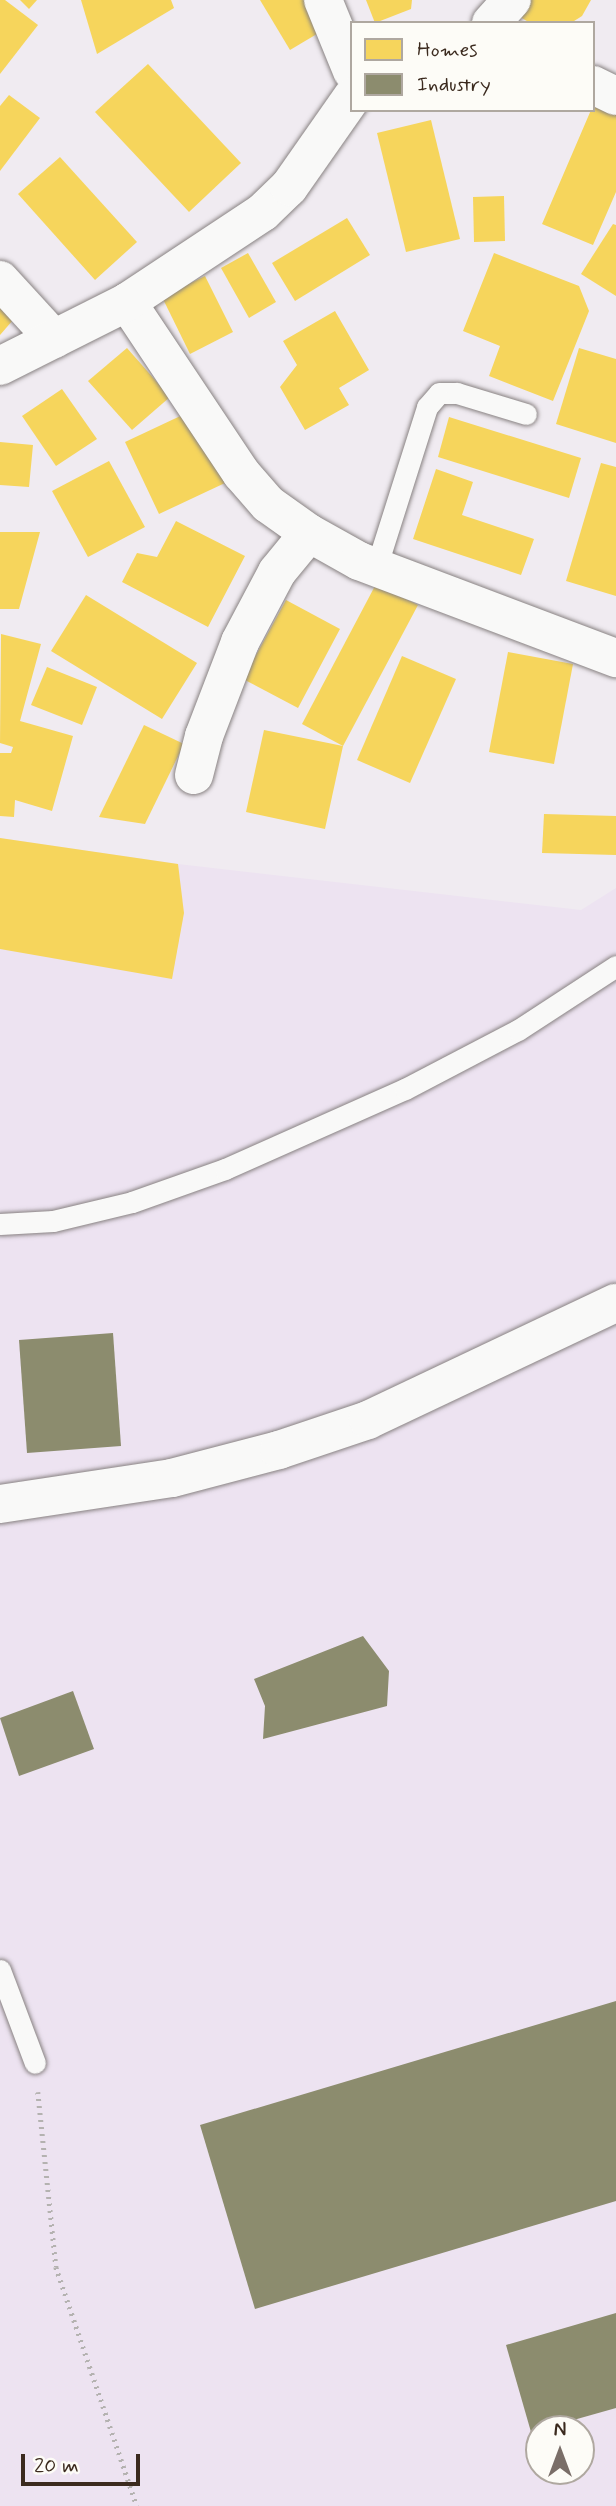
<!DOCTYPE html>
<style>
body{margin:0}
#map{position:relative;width:616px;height:2506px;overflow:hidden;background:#f0ebf1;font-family:Mynerve,sans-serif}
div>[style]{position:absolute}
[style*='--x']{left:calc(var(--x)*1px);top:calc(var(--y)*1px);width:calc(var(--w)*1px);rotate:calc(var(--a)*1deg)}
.built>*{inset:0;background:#ede3f1}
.homes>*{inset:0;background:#f6d55c}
.industry>*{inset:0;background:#8c8c6e}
.path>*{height:4.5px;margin-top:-2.25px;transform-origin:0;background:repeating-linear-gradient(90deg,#b4b2b0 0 2px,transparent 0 7px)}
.roads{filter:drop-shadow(0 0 2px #888282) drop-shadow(0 0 2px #888282)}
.service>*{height:21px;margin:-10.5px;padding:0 10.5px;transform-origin:10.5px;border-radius:10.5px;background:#f9f9f8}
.minor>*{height:38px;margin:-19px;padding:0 19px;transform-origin:19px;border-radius:19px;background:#f9f9f8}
span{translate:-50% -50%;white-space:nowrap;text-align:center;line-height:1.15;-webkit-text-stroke:7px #fdfcf7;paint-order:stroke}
.legend{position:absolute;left:350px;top:21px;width:245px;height:91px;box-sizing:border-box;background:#fdfcf7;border:2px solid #afa8a0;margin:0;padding:9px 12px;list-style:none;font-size:21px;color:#3b2a1e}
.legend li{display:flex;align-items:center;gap:14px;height:35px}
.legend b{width:35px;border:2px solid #afa8a0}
.north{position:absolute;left:525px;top:2415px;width:70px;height:70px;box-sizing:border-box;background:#fdfcf7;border:2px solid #afa8a0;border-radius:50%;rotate:0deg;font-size:19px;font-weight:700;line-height:28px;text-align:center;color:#3b2a1e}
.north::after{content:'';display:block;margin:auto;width:24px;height:32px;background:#7a6e68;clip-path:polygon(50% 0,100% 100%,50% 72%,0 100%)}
.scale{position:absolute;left:21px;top:2454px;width:119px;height:32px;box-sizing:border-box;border:4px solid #3b2a1e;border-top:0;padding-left:9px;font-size:21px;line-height:24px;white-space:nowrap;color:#3b2a1e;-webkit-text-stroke:5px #fdfcf7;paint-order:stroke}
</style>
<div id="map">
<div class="built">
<i style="clip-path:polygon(evenodd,0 838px,178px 864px,581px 910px,616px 888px,616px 2506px,0 2506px,0 838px,539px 2429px,581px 2429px,581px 2471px,539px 2471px,539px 2429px)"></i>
</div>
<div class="homes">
<i style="clip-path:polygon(0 0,5px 0,38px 25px,0 74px)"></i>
<i style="clip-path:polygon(20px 0,37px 0,29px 9px)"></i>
<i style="clip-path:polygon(81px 0,171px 0,174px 8px,97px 54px)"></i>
<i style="clip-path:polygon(260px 0,310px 0,327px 28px,290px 50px)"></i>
<i style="clip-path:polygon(366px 0,412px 0,411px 9px,375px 23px)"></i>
<i style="clip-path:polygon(525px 0,591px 0,582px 16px,571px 23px,530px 23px,512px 12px)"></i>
<i style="clip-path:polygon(148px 64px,241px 163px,189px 212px,95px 112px)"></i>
<i style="clip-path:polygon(9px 95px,40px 118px,0 171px,0 106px)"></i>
<i style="clip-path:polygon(593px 104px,616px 114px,616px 192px,593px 245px,542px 224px,591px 110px,593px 110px)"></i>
<i style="clip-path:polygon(431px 120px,460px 239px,406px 252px,377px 133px)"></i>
<i style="clip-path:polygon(60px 157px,137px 242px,95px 280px,18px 194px)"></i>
<i style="clip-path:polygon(504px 196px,505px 241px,474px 242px,473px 197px)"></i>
<i style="clip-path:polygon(347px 218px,370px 255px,295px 301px,272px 263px)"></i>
<i style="clip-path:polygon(613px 224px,616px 225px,616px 296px,581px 274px)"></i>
<i style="clip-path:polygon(248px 253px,276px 302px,249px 318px,221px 268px)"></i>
<i style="clip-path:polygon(494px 253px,579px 286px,589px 311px,553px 401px,489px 376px,500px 346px,463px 331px)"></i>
<i style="clip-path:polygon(205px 276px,233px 332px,190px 354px,162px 297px)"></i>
<i style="clip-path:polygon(0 295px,20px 312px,0 335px)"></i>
<i style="clip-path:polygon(335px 311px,369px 370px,339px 388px,349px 405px,305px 430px,280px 387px,297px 365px,283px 341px)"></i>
<i style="clip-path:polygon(127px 348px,170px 397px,132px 430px,88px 381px)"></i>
<i style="clip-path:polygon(579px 348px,616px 359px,616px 443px,556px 424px)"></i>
<i style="clip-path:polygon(62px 389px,97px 439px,56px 466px,22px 416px)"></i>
<i style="clip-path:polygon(191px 411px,225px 483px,159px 514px,125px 442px)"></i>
<i style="clip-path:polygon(449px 417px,581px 458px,569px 498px,438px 457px)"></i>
<i style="clip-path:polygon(0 442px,33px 445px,29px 487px,0 485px)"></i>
<i style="clip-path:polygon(109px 461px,145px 527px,88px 557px,52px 491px)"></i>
<i style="clip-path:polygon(601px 463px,616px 467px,616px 596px,566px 581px)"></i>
<i style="clip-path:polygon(436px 469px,473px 482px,462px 515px,534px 539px,521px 575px,413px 539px)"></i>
<i style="clip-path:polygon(176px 521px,245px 556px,208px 627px,122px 582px,137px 553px,157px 557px)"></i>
<i style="clip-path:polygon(0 532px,40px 532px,19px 609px,0 609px)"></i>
<i style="clip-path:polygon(376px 584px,418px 605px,343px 746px,302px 724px)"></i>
<i style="clip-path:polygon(86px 595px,197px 663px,162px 719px,51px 651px)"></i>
<i style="clip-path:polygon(286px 600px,340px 629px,298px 708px,243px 679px)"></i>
<i style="clip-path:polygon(1px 634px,41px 644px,20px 721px,73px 736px,52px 811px,15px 800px,14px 817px,0 816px,0 753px,11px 753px,13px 747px,0 743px)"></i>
<i style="clip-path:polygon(508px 652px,573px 664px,554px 764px,489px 752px)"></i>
<i style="clip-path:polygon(402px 656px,456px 679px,410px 783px,357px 760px)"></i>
<i style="clip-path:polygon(47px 667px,97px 687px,82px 725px,31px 705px)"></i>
<i style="clip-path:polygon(144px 725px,184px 744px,145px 824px,99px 817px)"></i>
<i style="clip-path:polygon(264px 730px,343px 746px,325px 829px,246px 812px)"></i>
<i style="clip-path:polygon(544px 814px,616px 816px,616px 855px,542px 853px)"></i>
<i style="clip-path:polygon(0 838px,178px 864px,184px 913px,172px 979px,0 949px)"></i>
</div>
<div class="industry">
<i style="clip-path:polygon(113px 1333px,121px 1446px,27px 1453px,19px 1340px)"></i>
<i style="clip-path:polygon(363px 1636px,389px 1671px,387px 1706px,263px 1739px,265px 1706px,254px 1679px)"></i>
<i style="clip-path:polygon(73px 1691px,94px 1749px,19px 1776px,0 1718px)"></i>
<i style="clip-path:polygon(616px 2001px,616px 2201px,255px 2309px,200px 2125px)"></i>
<i style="clip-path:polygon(616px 2313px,616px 2408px,531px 2432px,506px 2345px)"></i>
</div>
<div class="path">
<i style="--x:38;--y:2092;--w:176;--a:84.1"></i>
<i style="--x:56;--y:2267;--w:252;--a:71.3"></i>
</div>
<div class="roads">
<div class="service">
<i style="--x:376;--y:568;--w:169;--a:-72.4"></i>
<i style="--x:427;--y:407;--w:18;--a:-49"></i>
<i style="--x:439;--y:393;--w:18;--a:0"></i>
<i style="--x:457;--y:393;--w:72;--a:16.9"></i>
<i style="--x:0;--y:1224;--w:53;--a:-3.2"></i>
<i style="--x:53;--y:1221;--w:81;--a:-13.5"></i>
<i style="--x:132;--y:1202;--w:99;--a:-19.5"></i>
<i style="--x:225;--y:1169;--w:197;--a:-24"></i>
<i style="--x:405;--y:1089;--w:127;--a:-27.6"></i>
<i style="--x:518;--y:1030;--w:117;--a:-33.1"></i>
<i style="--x:0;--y:1970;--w:99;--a:69.4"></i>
</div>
<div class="minor">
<i style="--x:323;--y:0;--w:77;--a:67.8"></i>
<i style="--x:491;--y:23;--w:31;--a:-48"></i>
<i style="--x:593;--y:85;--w:25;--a:26"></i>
<i style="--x:0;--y:280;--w:80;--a:47.5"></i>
<i style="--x:127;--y:302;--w:206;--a:56.3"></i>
<i style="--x:241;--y:473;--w:41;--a:48.9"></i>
<i style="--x:268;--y:504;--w:50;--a:35.3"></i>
<i style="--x:309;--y:533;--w:57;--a:29.2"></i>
<i style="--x:359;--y:561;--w:275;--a:20.7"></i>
<i style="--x:0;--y:366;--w:142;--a:-26.7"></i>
<i style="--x:127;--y:302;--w:163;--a:-33.5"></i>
<i style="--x:263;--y:212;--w:36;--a:-44"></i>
<i style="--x:289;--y:187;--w:110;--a:-55"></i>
<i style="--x:194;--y:775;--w:40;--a:-75.6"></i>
<i style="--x:204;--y:736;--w:101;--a:-69"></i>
<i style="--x:240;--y:642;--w:79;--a:-62.1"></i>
<i style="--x:277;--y:572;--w:50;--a:-50.6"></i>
<i style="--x:0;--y:1504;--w:174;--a:-8.6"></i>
<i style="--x:172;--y:1478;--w:111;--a:-14.7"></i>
<i style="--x:279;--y:1450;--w:94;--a:-18.6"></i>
<i style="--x:368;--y:1420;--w:274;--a:-25.3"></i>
</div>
</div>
<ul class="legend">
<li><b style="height:19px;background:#f6d55c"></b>Homes</li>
<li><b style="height:19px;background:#8c8c6e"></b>Industry</li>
</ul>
<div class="north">N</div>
<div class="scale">20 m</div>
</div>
